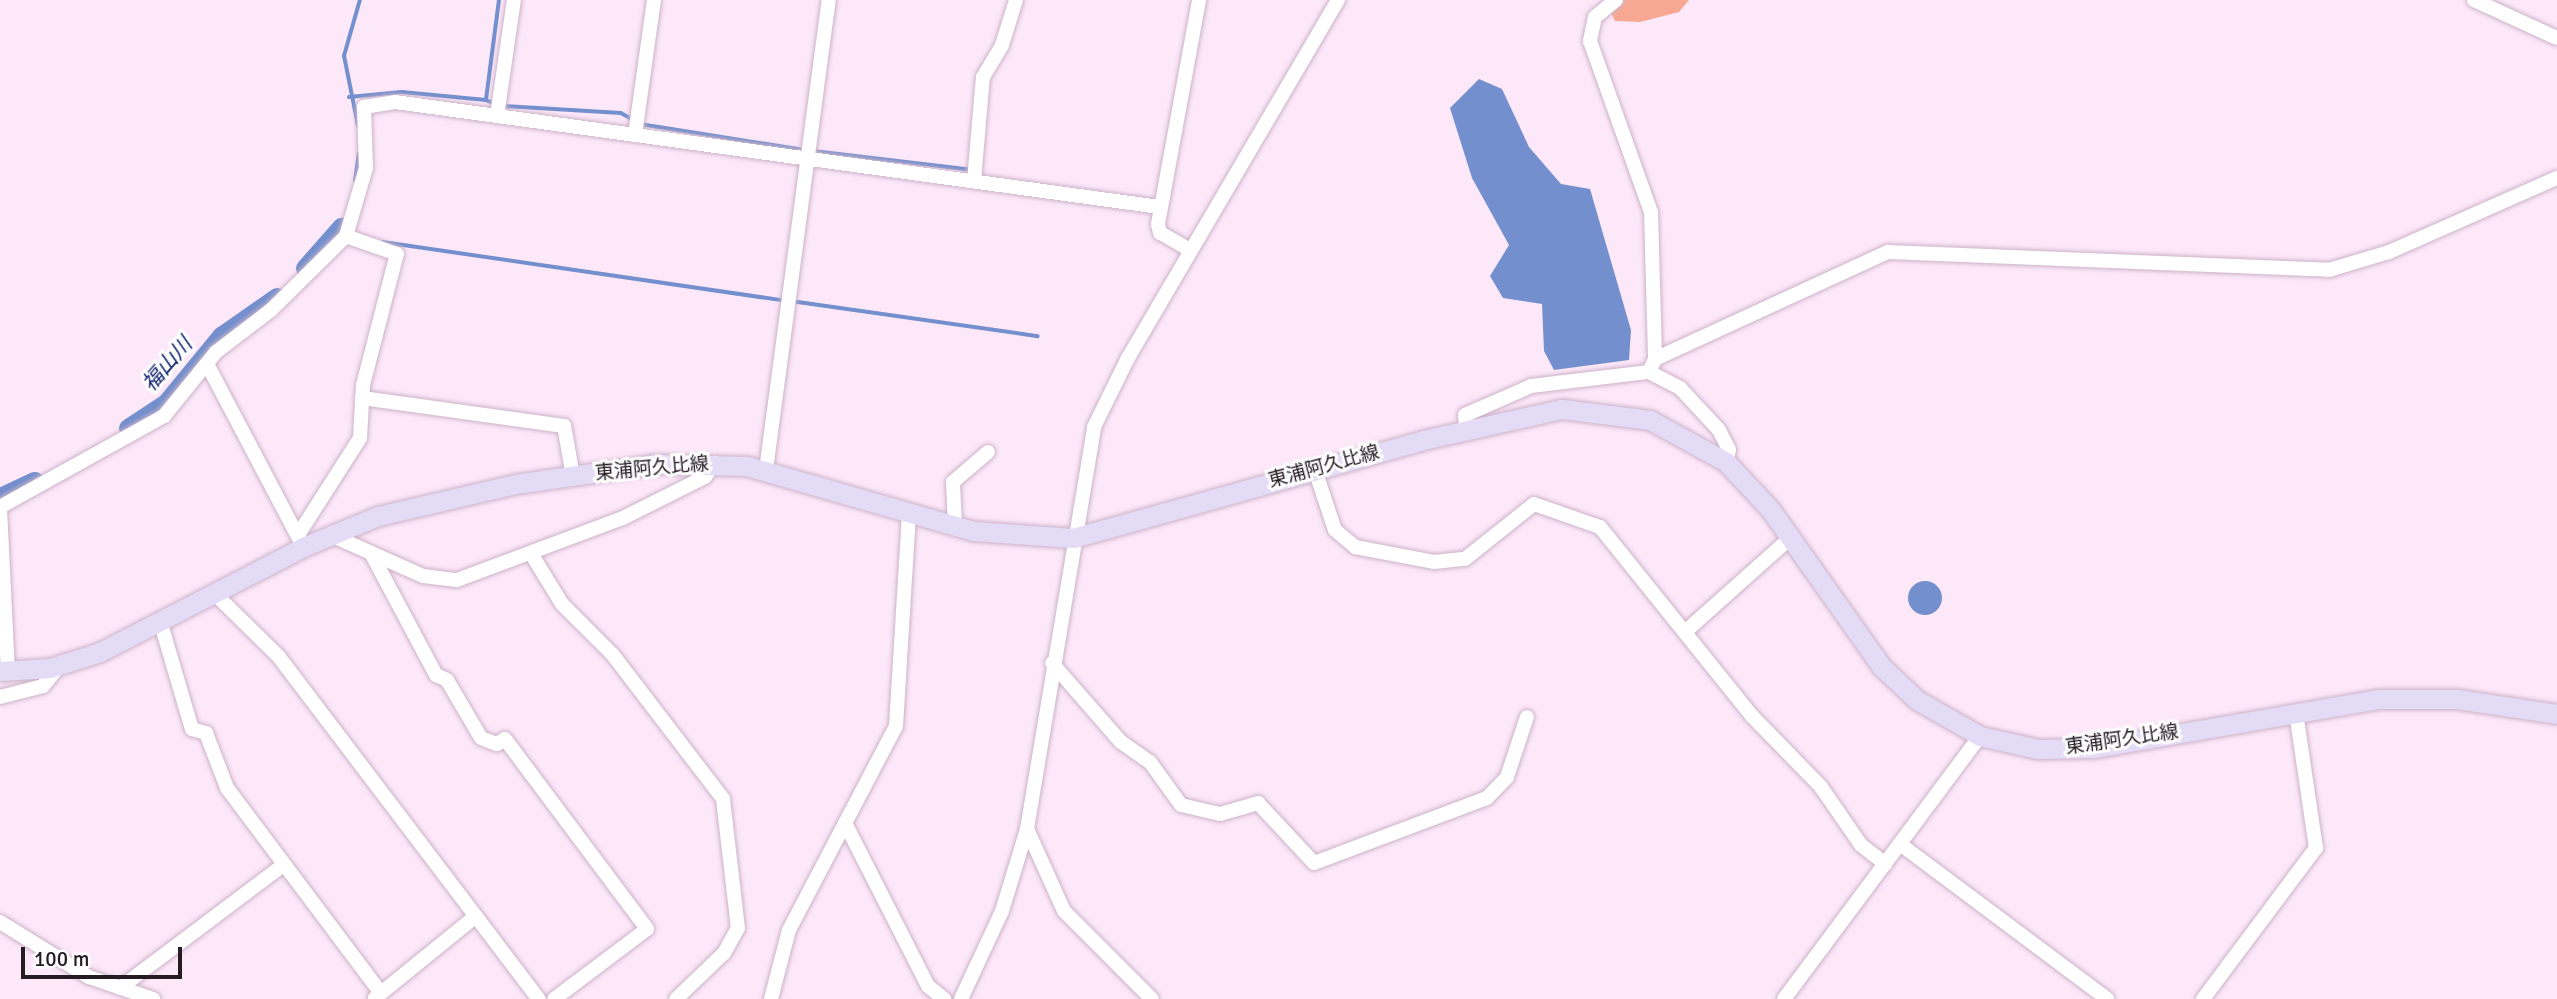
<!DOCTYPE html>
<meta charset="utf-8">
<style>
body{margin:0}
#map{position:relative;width:2557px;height:999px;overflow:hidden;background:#fde8fa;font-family:Signika,"Noto Sans JP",sans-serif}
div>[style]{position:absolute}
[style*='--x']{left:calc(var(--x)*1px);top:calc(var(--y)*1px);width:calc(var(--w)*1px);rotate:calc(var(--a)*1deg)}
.forest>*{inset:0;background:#f7a892}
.water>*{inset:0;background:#738fcd}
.round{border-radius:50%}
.stream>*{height:3.5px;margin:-1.75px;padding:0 1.75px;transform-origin:1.75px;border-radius:1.75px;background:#738fcd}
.river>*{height:19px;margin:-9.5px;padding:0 9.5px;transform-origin:9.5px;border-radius:9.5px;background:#738fcd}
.roads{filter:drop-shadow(0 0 2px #ccb3c8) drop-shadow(0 0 2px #ccb3c8)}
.minor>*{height:14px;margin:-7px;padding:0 7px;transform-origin:7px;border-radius:7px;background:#fff}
.major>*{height:19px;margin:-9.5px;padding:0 9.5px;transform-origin:9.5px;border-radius:9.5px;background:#e4dcf7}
span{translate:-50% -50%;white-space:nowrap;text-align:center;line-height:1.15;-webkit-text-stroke:6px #fdfdfd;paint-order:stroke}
.street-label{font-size:19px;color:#241b23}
.water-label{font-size:21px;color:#0c226a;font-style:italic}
.scale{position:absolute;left:21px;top:947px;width:161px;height:32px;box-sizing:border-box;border:4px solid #241b23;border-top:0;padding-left:9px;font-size:21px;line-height:24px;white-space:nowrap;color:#241b23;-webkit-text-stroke:5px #fdfdfd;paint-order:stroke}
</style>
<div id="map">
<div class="forest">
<i style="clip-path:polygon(1605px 0,1689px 0,1679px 12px,1640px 22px,1615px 21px)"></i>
</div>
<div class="water">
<i style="clip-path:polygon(1479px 79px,1502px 89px,1529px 147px,1561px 184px,1590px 189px,1631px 330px,1629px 360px,1554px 370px,1544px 351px,1542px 304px,1503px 298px,1490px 276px,1509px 245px,1472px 178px,1450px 108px)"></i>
<i class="round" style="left:1908px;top:581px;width:34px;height:34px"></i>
</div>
<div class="stream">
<i style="--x:349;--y:97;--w:53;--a:-5.4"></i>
<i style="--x:402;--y:92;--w:84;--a:5.4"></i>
<i style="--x:486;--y:100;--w:101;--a:-82.6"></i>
<i style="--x:486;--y:100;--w:11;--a:22"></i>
<i style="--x:503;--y:106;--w:118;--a:3.4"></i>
<i style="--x:621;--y:113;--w:15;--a:28"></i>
<i style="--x:640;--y:124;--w:167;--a:9"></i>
<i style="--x:358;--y:126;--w:71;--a:-101.3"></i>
<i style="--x:344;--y:56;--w:58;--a:-74.1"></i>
<i style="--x:813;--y:151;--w:155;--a:6.7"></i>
<i style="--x:355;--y:181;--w:27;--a:-82"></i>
<i style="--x:383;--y:242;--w:404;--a:8.3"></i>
<i style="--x:791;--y:301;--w:249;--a:8.1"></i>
</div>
<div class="river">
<i style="--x:305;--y:268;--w:55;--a:-48.7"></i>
<i style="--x:128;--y:428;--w:45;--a:-33.3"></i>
<i style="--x:166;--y:403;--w:87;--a:-50.6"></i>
<i style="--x:221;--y:336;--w:68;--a:-34.9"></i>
<i style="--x:0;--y:497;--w:38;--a:-25"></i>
</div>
<div class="roads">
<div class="minor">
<i style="--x:1616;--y:0;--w:27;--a:141"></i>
<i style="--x:1595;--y:17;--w:25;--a:102"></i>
<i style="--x:1590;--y:41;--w:182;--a:70.4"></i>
<i style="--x:1651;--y:212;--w:147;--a:88.4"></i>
<i style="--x:2474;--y:0;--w:91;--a:24.6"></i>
<i style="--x:497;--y:116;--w:117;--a:-81.7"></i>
<i style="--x:635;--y:135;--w:136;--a:-82"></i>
<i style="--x:974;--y:181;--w:104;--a:-85.1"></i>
<i style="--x:983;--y:77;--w:37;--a:-59"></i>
<i style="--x:1002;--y:45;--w:47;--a:-72.7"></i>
<i style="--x:1190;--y:250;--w:34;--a:-150"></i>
<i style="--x:1160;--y:233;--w:9;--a:-103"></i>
<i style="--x:1158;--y:224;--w:228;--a:-79.6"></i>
<i style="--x:207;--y:364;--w:201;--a:62.2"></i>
<i style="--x:1649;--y:372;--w:14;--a:-65"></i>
<i style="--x:1655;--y:359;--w:256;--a:-24.7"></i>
<i style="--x:1888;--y:252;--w:441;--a:2.3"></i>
<i style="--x:2329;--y:270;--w:63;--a:-16.7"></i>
<i style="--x:2389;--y:252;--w:184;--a:-23.8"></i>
<i style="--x:362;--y:398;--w:204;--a:7.9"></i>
<i style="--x:564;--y:426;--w:51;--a:79.8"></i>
<i style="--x:1466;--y:429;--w:14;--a:-94"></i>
<i style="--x:1465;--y:415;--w:72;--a:-23.7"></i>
<i style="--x:1531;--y:386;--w:119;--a:-6.8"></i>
<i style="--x:1649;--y:372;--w:35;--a:27"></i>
<i style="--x:1680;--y:388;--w:57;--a:47.1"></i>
<i style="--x:1719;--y:430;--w:22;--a:63"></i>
<i style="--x:1729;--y:450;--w:12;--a:104"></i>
<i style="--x:766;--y:470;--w:474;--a:-82.4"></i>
<i style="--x:1315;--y:470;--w:63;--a:71.6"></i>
<i style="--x:1335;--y:530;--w:26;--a:40"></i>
<i style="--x:1355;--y:547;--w:80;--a:10.8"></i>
<i style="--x:1434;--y:562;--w:31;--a:-6"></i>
<i style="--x:1465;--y:559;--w:88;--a:-38.6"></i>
<i style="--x:1534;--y:504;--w:70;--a:19.2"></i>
<i style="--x:1600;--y:527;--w:243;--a:51.2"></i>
<i style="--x:1752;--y:716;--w:99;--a:45.8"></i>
<i style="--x:1821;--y:787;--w:70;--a:55.4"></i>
<i style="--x:1861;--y:845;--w:31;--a:38"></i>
<i style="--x:0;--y:507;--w:188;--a:-29"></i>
<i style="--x:164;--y:416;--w:82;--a:-50.9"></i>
<i style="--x:216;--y:352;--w:69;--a:-37.4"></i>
<i style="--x:271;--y:310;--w:105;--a:-44.6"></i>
<i style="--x:346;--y:236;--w:71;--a:-73.6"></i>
<i style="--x:366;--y:168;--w:61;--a:-91.9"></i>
<i style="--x:364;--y:107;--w:31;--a:-9"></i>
<i style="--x:395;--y:102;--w:772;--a:7.82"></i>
<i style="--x:0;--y:509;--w:162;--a:87.2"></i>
<i style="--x:955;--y:526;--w:44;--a:-92.6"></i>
<i style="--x:953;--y:482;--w:46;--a:-40.6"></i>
<i style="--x:298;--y:535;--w:115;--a:-57.4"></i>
<i style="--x:360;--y:438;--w:53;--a:-86.8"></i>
<i style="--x:363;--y:385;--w:135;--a:-75.5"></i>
<i style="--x:397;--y:254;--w:54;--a:-160.6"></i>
<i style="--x:331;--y:535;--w:101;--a:24"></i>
<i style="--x:423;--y:576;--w:34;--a:7"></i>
<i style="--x:457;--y:580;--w:177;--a:-20.5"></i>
<i style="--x:623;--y:518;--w:92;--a:-26.6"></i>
<i style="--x:705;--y:477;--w:17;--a:-57"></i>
<i style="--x:372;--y:555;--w:136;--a:61.9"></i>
<i style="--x:436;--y:675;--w:12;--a:24"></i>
<i style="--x:447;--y:680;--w:67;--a:59.6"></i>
<i style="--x:481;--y:738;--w:17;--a:21"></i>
<i style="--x:497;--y:744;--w:9;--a:-32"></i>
<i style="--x:505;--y:739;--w:237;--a:53.2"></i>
<i style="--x:647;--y:929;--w:116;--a:143"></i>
<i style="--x:532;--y:555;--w:57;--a:58.5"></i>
<i style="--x:562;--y:604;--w:72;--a:45"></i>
<i style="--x:613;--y:655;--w:181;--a:52.6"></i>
<i style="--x:723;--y:799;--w:130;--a:83.4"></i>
<i style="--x:738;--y:928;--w:29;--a:119"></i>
<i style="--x:724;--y:953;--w:66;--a:136.2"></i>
<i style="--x:215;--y:594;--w:90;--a:44.5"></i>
<i style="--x:279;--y:657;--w:430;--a:52.8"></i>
<i style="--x:161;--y:624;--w:109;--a:73.6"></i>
<i style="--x:192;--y:729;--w:15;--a:16"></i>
<i style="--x:206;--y:733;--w:59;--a:69.1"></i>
<i style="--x:227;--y:788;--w:256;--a:53.1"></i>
<i style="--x:1686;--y:631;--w:140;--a:-41.8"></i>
<i style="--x:1052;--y:663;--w:105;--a:48.9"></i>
<i style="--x:1121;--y:742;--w:35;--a:35"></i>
<i style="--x:1150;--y:762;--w:53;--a:54.2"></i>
<i style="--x:1181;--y:805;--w:40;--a:13"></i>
<i style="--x:1220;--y:814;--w:40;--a:-16"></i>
<i style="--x:1258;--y:803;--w:82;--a:47"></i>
<i style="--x:1314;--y:863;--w:185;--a:-20.6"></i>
<i style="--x:1487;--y:798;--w:29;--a:-46"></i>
<i style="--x:1507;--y:777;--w:63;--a:-71.6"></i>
<i style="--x:0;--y:697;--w:44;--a:-14.3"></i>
<i style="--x:43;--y:686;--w:26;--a:-51"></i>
<i style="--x:845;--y:823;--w:183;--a:63"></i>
<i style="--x:928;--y:986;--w:21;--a:39"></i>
<i style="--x:1027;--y:829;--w:90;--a:65.7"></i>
<i style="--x:1064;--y:911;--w:124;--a:45"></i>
<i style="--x:1900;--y:844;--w:259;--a:36.8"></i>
<i style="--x:0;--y:922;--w:105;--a:31.7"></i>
<i style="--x:89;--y:977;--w:68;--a:19"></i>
<i style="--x:120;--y:988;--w:204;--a:-37"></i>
<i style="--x:375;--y:998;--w:130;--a:-39.1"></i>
<i style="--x:771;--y:999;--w:71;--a:-75.4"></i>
<i style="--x:789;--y:930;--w:230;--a:-62.3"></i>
<i style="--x:896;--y:726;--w:213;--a:-86.5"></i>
<i style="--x:961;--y:999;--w:97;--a:-65"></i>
<i style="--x:1002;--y:911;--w:86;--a:-73"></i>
<i style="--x:1027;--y:829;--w:408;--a:-80.5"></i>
<i style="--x:1094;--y:427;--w:77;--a:-63.8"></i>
<i style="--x:1128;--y:358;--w:415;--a:-59.6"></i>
<i style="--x:1784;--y:999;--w:328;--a:-53.3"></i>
<i style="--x:2203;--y:999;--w:189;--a:-53.2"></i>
<i style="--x:2316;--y:848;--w:137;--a:-98.4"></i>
</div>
<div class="major">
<i style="--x:0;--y:671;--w:50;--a:-3.4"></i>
<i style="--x:50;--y:668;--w:52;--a:-17.7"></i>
<i style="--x:100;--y:652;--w:229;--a:-27.3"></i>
<i style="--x:303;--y:547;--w:81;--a:-22.5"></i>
<i style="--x:378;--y:516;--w:141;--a:-13.1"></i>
<i style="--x:515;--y:484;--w:142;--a:-8.1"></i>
<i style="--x:656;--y:464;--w:91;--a:1.3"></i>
<i style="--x:747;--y:466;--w:236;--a:16"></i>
<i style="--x:974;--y:531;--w:99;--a:4"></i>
<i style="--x:1073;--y:538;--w:363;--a:-15.6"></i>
<i style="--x:1423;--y:440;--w:142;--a:-12.6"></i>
<i style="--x:1562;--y:409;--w:89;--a:7.1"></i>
<i style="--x:1650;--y:420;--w:87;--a:28.9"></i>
<i style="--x:1726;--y:462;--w:64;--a:46.9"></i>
<i style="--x:1770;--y:509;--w:192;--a:54.7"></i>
<i style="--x:1881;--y:666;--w:50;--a:43.4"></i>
<i style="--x:1917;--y:700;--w:73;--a:29.7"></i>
<i style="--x:1980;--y:736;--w:59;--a:12.6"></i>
<i style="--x:2038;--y:749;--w:57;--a:-1"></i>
<i style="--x:2095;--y:748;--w:288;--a:-9.8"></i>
<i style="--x:2379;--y:699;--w:78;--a:0"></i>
<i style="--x:2457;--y:699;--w:101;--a:8.5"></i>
</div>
</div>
<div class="street-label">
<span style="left:1324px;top:467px;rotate:-15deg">東浦阿久比線</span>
<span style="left:652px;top:469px;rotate:-5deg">東浦阿久比線</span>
<span style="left:2122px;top:740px;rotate:-8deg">東浦阿久比線</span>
</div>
<div class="water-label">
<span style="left:167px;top:364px;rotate:-49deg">福山川</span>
</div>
<div class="scale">100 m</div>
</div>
